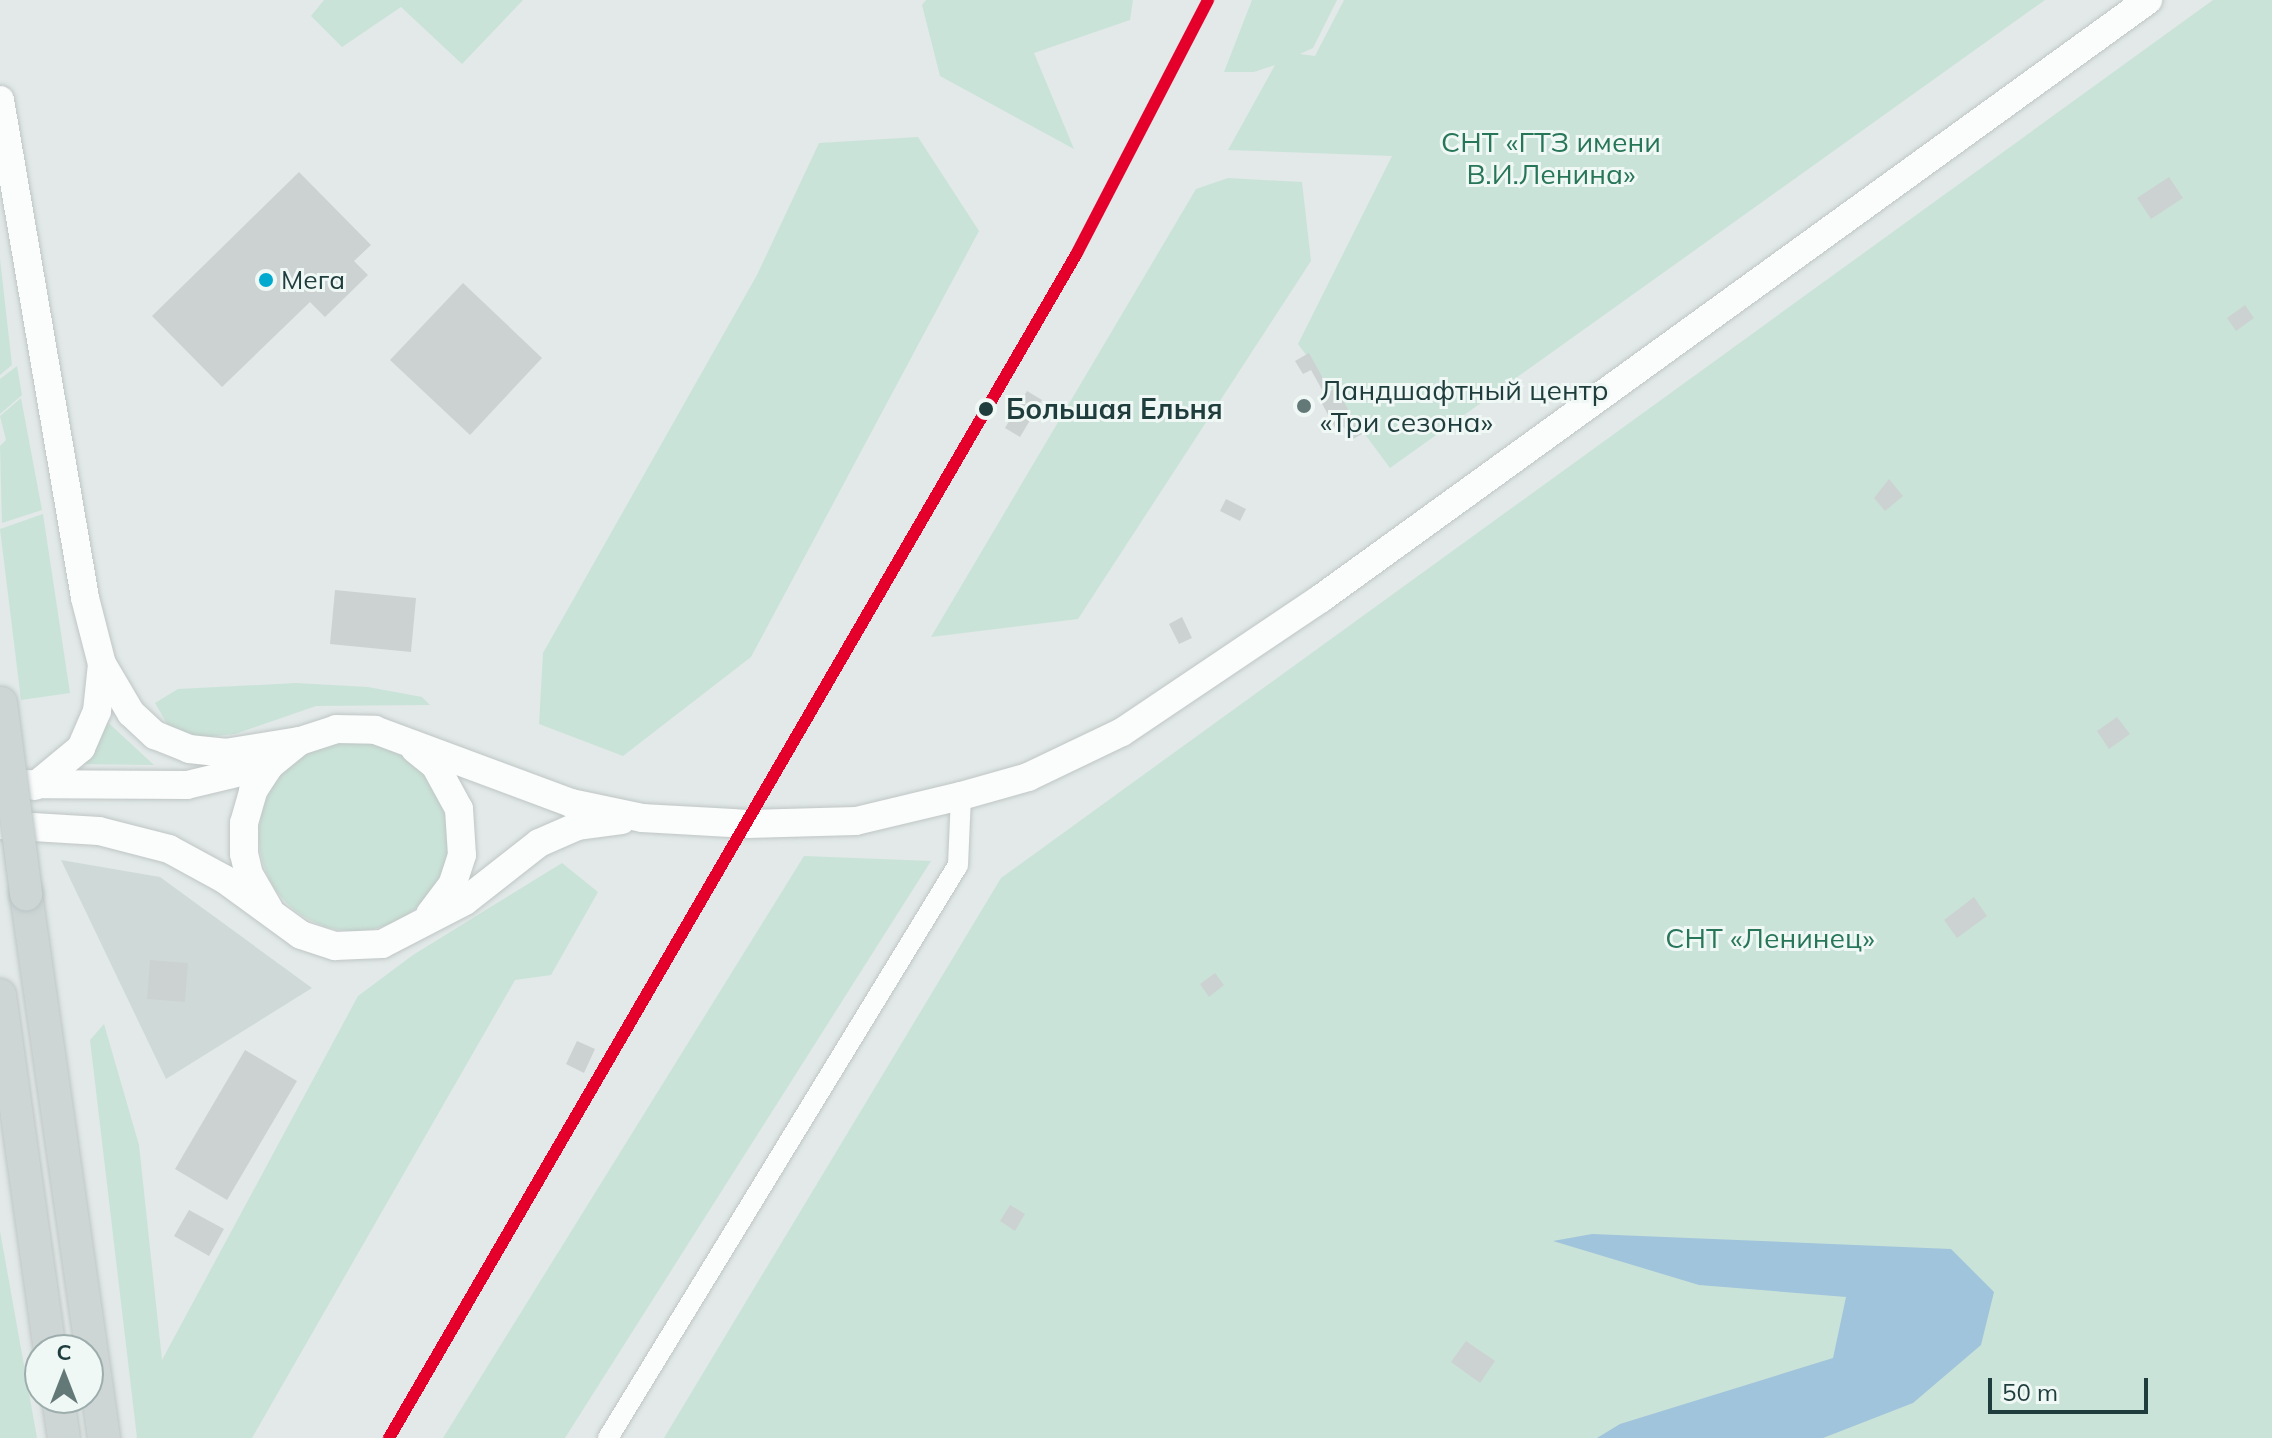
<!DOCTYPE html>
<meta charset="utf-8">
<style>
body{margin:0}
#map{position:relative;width:2272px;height:1438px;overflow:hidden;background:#e2e9e8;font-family:Mulish,sans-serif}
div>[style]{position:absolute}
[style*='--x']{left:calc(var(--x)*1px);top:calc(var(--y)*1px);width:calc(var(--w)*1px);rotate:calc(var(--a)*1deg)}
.built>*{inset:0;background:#cfdad8}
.green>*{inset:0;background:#cae3d8}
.round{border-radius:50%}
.water>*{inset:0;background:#a0c4db}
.building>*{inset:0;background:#ccd2d1}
.roads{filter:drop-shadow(0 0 2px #bfc6c5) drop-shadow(0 0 2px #bfc6c5)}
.street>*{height:20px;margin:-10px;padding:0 10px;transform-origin:10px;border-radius:10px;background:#fbfcfc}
.secondary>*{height:28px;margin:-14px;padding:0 14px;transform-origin:14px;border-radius:14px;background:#fbfcfc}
.primary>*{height:32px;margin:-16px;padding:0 16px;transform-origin:16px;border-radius:16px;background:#cdd5d5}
.bridges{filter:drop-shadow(0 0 2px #bbc5c5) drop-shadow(0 0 2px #bbc5c5)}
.primary-bridge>*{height:32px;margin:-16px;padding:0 16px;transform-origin:16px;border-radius:16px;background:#cdd5d5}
.rail-1>*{height:12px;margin:-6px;padding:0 6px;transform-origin:6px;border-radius:6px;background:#e4002b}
.dots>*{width:22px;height:22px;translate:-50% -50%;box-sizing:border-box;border:4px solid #f0f8f6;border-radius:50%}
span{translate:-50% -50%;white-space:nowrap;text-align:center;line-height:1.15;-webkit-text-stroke:6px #f0f8f6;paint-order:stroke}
.bus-label{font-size:26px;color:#1f3d3c}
.left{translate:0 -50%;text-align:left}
.park-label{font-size:28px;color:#277658}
.poi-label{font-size:28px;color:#1f3d3c}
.stop-label{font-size:28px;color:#1f3d3c;font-weight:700}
.north{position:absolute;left:24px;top:1334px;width:80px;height:80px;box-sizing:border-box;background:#f0f8f6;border:2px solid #9cadac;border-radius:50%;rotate:0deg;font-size:22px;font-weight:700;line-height:32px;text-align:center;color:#1f3d3c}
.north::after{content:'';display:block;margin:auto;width:28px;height:36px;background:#637978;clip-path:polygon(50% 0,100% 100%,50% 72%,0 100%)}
.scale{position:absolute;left:1988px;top:1378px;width:160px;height:36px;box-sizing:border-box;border:4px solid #1f3d3c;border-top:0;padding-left:10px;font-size:24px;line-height:28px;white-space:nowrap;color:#1f3d3c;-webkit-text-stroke:6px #f0f8f6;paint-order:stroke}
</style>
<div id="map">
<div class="built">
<i style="clip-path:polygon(61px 860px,160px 877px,312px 988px,166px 1079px)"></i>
</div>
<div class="green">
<i style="clip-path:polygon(324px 0,523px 0,462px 64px,401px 7px,342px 47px,311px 16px)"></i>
<i style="clip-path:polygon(926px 0,1133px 0,1130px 20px,1034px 53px,1074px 149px,940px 76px,922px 5px)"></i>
<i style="clip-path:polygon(1252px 0,1337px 0,1313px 48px,1300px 54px,1315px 56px,1344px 0,2045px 0,1390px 468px,1298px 344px,1392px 156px,1228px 150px,1275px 65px,1254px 72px,1224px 72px)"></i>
<i style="clip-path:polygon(2213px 0,2272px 0,2272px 1438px,664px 1438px,1001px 878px)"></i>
<i style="clip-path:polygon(918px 137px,979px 231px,751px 657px,623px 756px,539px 724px,543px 653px,757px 275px,819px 143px)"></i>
<i style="clip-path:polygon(1228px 178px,1302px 182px,1311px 261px,1078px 619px,931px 637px,1196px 189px)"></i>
<i style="clip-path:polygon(0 259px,12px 365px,0 375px)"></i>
<i style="clip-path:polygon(17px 366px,22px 395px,0 414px,0 379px)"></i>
<i style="clip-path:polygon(21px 398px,42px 510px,2px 523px,0 446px,6px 440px,0 416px)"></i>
<i style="clip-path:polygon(43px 514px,70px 693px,21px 700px,0 529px)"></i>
<i style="clip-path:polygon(296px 683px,368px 687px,422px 697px,430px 705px,316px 706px,235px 734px,198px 738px,170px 729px,155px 703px,178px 689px)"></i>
<i style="clip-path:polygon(101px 716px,154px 765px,76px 764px)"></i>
<i class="round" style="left:259px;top:741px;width:190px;height:190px"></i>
<i style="clip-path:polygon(804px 856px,931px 861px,565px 1438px,443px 1438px)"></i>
<i style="clip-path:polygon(562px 863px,598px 892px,551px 975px,515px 980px,252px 1438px,137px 1438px,90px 1040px,104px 1024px,139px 1145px,162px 1360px,358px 996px,413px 955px)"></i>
<i style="clip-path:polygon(0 1231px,37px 1438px,0 1438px)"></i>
</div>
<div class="water">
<i style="clip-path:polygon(1592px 1234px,1951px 1249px,1994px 1292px,1981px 1345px,1913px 1403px,1823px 1438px,1597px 1438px,1620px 1424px,1833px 1358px,1846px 1297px,1699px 1285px,1553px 1241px)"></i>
</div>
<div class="building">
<i style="clip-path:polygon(299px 172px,371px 245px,354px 261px,368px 275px,325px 317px,310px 302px,222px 387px,152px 316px)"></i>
<i style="clip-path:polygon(2169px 177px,2183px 198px,2151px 219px,2137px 198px)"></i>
<i style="clip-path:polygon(463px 283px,542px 358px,470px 435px,390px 360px)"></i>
<i style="clip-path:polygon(2245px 305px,2254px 318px,2236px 331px,2227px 318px)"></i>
<i style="clip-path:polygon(1309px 353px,1330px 391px,1336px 388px,1362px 434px,1351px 440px,1344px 427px,1337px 431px,1319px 398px,1325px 395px,1311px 370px,1303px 374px,1295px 361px)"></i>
<i style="clip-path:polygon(1027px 391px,1042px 400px,1020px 437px,1005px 428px)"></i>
<i style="clip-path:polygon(1889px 479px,1903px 496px,1885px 511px,1874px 498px)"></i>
<i style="clip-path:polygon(1226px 499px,1246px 509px,1240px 521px,1220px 511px)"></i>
<i style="clip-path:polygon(335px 590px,416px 598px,411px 652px,330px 644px)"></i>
<i style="clip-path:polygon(1182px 617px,1192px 638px,1179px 644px,1169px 624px)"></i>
<i style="clip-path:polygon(2117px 717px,2130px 734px,2109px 749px,2097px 731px)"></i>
<i style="clip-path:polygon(1974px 897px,1987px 916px,1957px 938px,1944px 920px)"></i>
<i style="clip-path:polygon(150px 960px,188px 963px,185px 1002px,147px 999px)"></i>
<i style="clip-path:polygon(1215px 973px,1224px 985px,1209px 997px,1200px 984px)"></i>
<i style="clip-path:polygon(577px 1041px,595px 1049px,584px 1073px,566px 1064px)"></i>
<i style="clip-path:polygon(245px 1050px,297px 1081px,227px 1200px,175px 1169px)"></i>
<i style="clip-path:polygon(1010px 1205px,1025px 1214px,1015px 1231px,1000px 1221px)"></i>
<i style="clip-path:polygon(189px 1210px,224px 1229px,209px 1256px,174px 1236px)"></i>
<i style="clip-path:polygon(1466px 1341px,1495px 1361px,1480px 1383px,1451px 1362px)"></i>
</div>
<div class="roads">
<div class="street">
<i style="--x:608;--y:1438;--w:671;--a:-58.58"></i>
<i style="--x:958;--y:865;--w:69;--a:-87.5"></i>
</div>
<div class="secondary">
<i style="--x:0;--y:100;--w:505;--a:80.31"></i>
<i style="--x:85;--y:598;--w:68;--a:75.6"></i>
<i style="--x:102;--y:664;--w:57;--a:59.4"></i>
<i style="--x:131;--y:713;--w:33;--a:43"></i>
<i style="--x:155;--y:735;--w:37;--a:22"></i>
<i style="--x:189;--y:749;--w:36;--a:6"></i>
<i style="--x:225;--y:753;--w:75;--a:-9.2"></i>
<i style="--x:415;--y:749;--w:26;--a:39"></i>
<i style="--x:435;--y:765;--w:50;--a:61.4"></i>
<i style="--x:459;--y:809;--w:46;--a:86.3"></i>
<i style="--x:462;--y:855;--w:32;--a:108"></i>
<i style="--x:452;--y:885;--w:36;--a:127"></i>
<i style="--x:0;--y:784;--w:187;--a:0.3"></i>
<i style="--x:187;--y:785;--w:85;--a:-13.5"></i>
<i style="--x:35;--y:786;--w:60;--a:-39.6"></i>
<i style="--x:81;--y:748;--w:40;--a:-66.6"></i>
<i style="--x:97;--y:711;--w:47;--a:-83.9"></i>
<i style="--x:0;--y:825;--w:99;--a:3.5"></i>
<i style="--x:99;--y:831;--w:72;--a:14.4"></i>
<i style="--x:169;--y:849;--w:63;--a:28.6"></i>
<i style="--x:224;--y:879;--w:95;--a:36"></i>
<i style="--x:301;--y:935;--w:36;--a:18"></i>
<i style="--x:335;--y:946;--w:47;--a:-2.4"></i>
<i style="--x:382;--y:944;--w:93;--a:-27.4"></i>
<i style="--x:465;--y:901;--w:94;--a:-38.1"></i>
<i style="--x:539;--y:843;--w:43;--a:-23.6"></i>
<i style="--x:578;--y:826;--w:44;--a:-7.8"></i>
<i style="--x:269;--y:909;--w:39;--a:-120"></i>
<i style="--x:249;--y:875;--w:22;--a:-103"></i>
<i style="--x:244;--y:854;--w:31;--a:-90"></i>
<i style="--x:244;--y:823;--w:33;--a:-74"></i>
<i style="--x:253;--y:791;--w:31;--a:-57"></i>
<i style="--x:270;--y:765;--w:38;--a:-39"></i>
<i style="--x:300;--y:741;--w:38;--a:-18"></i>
<i style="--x:336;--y:729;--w:39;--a:1"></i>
<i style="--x:375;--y:730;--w:209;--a:20.4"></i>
<i style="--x:571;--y:803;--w:73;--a:11.9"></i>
<i style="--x:642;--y:818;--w:106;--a:3.2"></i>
<i style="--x:748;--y:824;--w:108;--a:-1.6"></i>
<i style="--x:856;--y:821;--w:108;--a:-13.4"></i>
<i style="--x:961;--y:796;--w:70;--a:-15.8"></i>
<i style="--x:1028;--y:777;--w:104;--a:-25.6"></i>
<i style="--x:1122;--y:732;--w:239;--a:-33.9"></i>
<i style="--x:1320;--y:599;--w:1022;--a:-35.88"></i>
</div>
<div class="primary">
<i style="--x:26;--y:894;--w:550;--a:81.84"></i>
<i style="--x:0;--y:995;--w:359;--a:82"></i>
<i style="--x:58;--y:1398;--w:40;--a:81.5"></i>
</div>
</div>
<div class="bridges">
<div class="primary-bridge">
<i style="--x:1;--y:703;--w:193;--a:82.5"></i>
</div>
</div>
<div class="rail-1">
<i style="--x:389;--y:1438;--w:1370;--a:-59.86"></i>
<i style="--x:1077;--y:253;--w:285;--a:-62.6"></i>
</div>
<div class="dots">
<i style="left:266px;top:280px;background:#00a9ce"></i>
<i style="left:1304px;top:406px;background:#637978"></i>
<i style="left:986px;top:409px;background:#1f3d3c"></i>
</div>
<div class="bus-label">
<span class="left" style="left:281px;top:280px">Мега</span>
</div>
<div class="park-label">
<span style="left:1551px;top:158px">СНТ «ГТЗ имени<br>В.И.Ленина»</span>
<span style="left:1770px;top:938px">СНТ «Ленинец»</span>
</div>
<div class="poi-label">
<span class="left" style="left:1320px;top:406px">Ландшафтный центр<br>«Три сезона»</span>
</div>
<div class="stop-label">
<span class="left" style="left:1006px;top:409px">Большая Ельня</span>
</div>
<div class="north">С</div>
<div class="scale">50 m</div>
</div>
